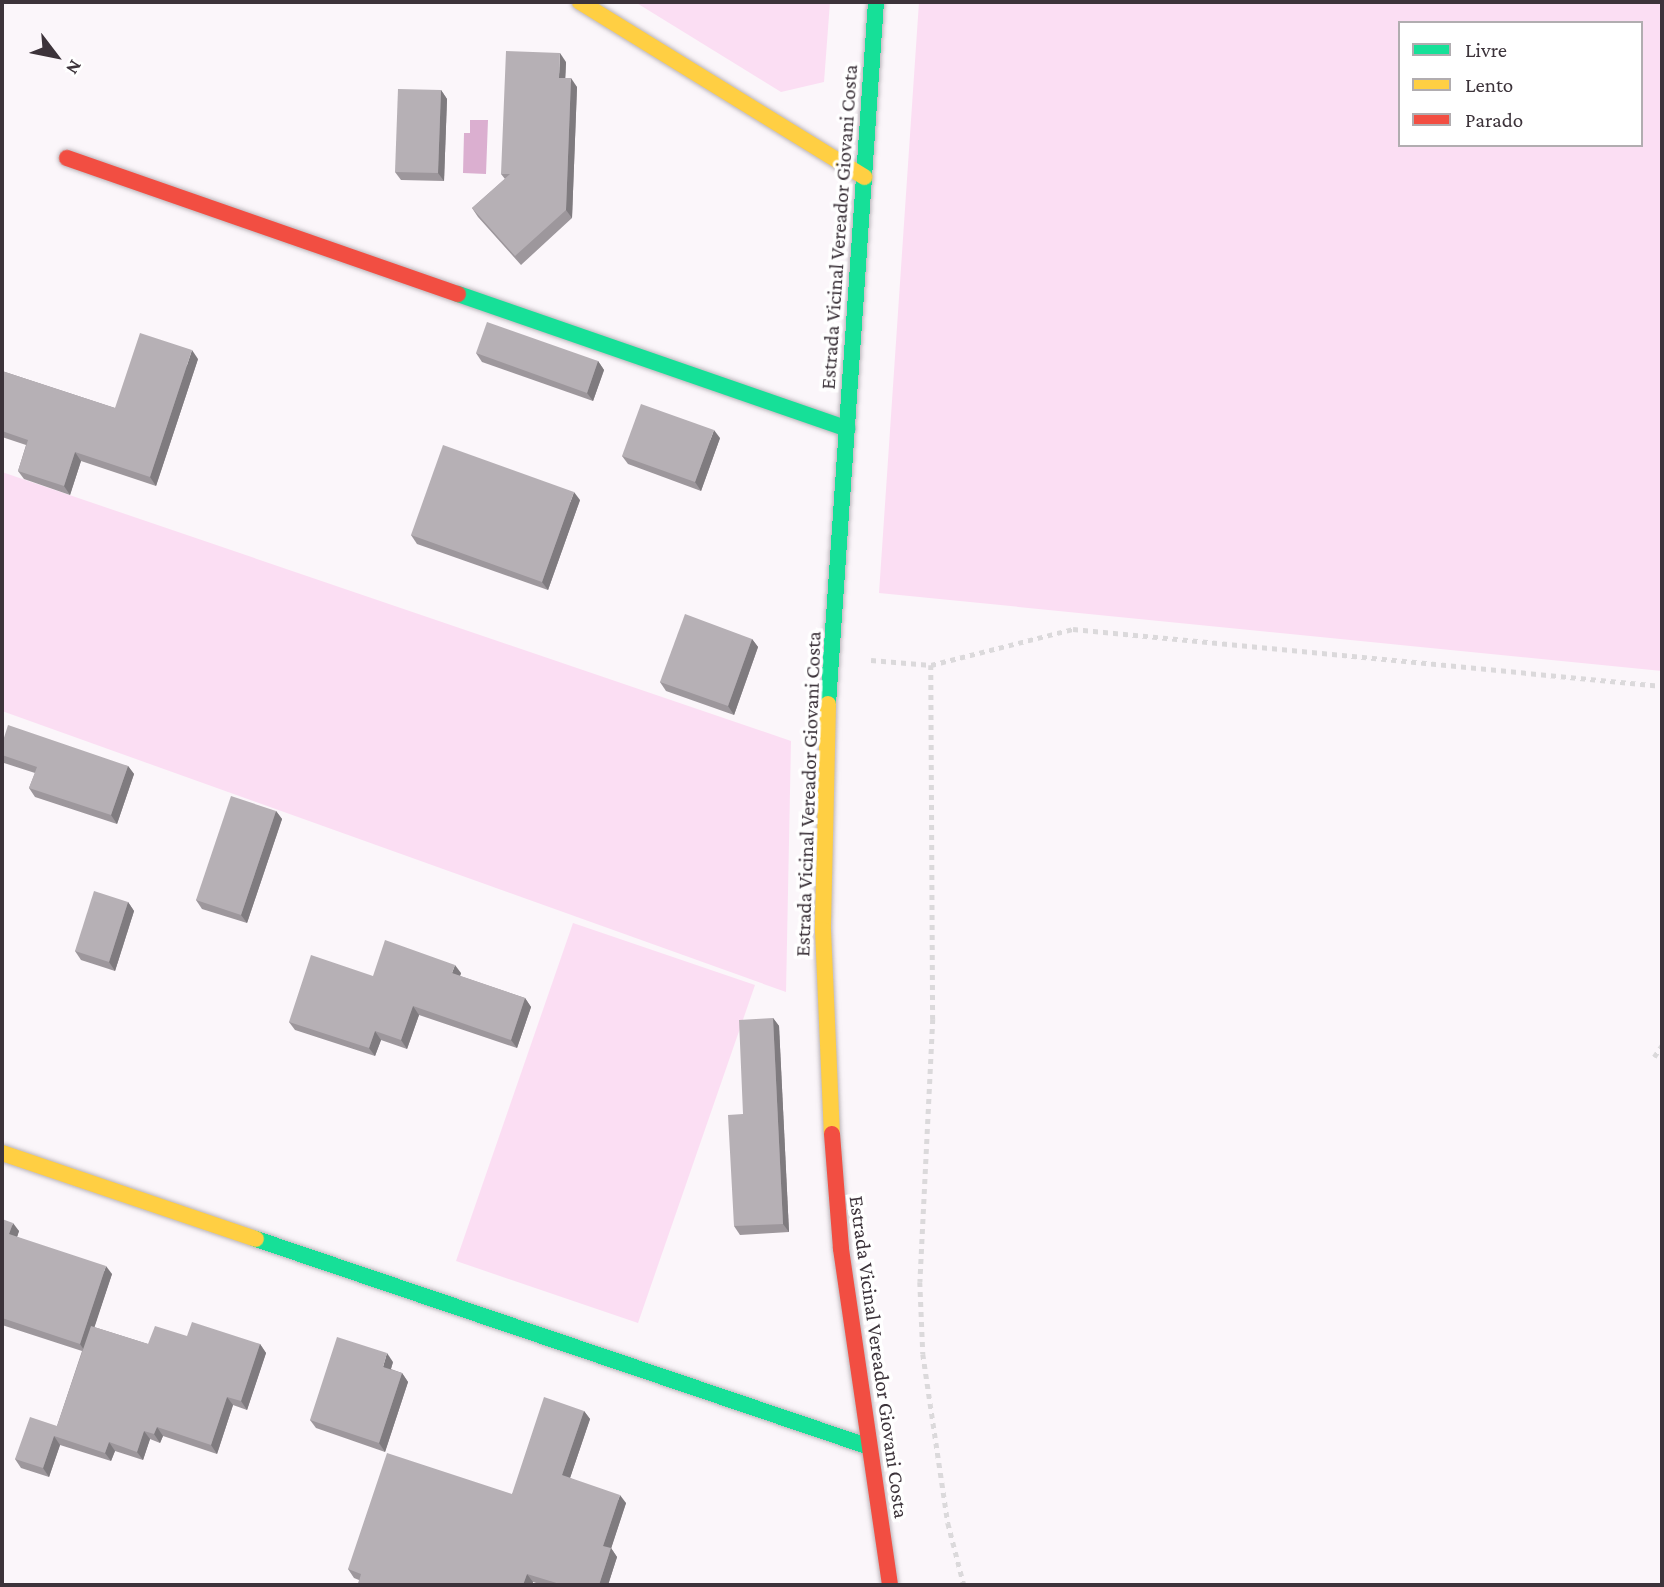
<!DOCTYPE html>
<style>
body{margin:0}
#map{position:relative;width:1664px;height:1587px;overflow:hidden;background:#fbf6fa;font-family:"Crimson Pro",serif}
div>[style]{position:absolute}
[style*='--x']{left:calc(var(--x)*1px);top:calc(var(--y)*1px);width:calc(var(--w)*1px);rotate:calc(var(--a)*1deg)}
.green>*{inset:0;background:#fbdef3}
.water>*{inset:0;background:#dbafd0}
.path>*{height:4.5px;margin-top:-2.25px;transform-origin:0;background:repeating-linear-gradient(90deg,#dbd9db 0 5px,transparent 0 10px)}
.roads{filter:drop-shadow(0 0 2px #bbb5ba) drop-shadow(0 0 2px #bbb5ba)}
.fast>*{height:16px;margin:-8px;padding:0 8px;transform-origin:8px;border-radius:8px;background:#16e098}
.slow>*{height:16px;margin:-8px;padding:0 8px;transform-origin:8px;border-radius:8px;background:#ffcf43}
.jam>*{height:16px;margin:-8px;padding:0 8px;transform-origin:8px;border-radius:8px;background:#f24e42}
.wall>*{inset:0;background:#9d979c}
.shaded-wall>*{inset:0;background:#7f7b7f}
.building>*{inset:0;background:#b6b0b5}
span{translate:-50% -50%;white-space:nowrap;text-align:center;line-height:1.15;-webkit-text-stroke:7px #fff;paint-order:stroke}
.street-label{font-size:21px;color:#3c333a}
.frame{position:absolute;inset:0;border:4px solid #3c333a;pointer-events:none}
.legend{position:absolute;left:1398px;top:21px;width:245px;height:126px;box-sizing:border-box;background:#fff;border:2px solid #b1adb0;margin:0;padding:9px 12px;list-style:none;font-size:21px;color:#3c333a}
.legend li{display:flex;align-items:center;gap:14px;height:35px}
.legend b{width:35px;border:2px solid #b1adb0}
.north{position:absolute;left:21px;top:21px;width:70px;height:70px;-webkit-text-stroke:5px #fff;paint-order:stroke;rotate:122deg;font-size:19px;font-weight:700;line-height:28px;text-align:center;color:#3c333a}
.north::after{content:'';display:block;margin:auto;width:24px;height:32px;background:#3c333a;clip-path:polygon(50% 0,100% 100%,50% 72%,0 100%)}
</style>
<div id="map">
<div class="green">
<i style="clip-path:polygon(635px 2px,830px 2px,824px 82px,781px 92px)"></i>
<i style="clip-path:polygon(evenodd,919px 2px,1662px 2px,1662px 671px,879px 593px,919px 2px,1400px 23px,1641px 23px,1641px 145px,1400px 145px,1400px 23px)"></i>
<i style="clip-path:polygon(2px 472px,791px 741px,786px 992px,2px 711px)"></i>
<i style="clip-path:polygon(573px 923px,755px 985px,638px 1323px,456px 1261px)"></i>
</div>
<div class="water">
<i style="clip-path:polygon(470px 120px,488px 120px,486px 174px,463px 173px,464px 133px,470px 133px)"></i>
</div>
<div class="path">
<i style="--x:871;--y:660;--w:60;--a:4.8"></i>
<i style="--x:931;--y:665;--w:354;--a:89.7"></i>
<i style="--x:933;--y:1019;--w:263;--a:92.8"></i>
<i style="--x:920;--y:1282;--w:72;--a:87.6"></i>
<i style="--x:923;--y:1354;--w:171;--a:81.6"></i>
<i style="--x:948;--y:1523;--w:64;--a:75.5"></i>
<i style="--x:931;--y:665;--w:146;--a:-14.2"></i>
<i style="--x:1073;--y:629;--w:592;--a:5.53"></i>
<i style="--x:1654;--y:1057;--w:14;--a:-56"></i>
</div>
<div class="roads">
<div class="fast">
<i style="--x:458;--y:294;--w:412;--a:19.1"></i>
<i style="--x:828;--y:704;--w:704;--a:-86.09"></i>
<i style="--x:256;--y:1239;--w:645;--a:18.72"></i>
</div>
<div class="slow">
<i style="--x:580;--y:2;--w:334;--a:31.6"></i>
<i style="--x:828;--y:704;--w:226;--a:91.3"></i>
<i style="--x:823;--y:930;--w:204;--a:87.5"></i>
<i style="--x:2;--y:1153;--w:268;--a:18.7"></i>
</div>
<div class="jam">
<i style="--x:67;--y:158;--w:414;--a:19.2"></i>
<i style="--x:832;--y:1134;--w:115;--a:85.5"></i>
<i style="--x:841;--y:1249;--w:340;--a:81.7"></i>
</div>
</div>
<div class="wall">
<i style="clip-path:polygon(566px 62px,565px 78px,577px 87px,572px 218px,521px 265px,478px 217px,472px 208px,505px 179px,501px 174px)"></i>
<i style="clip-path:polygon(441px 90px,447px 99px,444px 181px,401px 180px,395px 172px)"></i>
<i style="clip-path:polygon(476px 353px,598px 361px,604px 370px,593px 401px,482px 362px)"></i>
<i style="clip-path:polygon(198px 359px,156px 486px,81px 461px,70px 495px,24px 479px,18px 471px,26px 445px,2px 437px,2px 371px,115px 408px)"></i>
<i style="clip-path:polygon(720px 438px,701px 491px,628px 464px,622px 456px)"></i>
<i style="clip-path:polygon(580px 500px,548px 590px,417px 544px,411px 535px)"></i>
<i style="clip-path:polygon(752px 639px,758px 647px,734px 715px,666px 691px,660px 682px)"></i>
<i style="clip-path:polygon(2px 744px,128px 766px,134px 774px,117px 824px,35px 797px,29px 788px,35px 773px,4px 763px,2px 759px)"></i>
<i style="clip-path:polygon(276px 811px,282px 819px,247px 923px,202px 909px,196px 900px)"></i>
<i style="clip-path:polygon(128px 902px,134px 911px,115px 971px,81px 960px,75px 951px)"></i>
<i style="clip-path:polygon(461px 973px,460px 976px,525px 998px,531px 1007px,517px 1048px,419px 1015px,407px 1049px,381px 1040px,375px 1056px,295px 1030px,289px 1022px,373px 976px)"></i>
<i style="clip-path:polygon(773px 1018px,779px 1026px,789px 1232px,740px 1235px,734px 1226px,743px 1114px)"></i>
<i style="clip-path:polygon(2px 1219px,19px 1231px,17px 1237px,112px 1274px,94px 1327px,148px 1344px,187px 1336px,260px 1344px,266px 1353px,247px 1410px,233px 1405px,217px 1454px,163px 1436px,160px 1443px,150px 1439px,143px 1460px,115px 1451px,111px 1461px,60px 1445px,49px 1477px,21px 1468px,15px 1459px,57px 1426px,82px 1351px,2px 1325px)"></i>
<i style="clip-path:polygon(393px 1362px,391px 1369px,402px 1373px,408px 1382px,385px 1452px,316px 1428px,310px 1420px)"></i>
<i style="clip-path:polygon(584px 1411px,590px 1419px,570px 1478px,626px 1503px,611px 1548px,617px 1557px,608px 1585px,542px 1585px,533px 1582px,532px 1585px,358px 1585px,359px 1580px,354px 1578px,348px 1569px,512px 1494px)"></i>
</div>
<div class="shaded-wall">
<i style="clip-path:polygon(560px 53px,566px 62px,565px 87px,559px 78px)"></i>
<i style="clip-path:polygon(571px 78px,577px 87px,572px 218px,566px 210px)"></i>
<i style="clip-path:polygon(441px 90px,447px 99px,444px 181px,438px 173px)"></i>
<i style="clip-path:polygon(192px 350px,198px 359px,156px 486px,150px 477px)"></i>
<i style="clip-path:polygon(598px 361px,604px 370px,593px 401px,587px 393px)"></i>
<i style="clip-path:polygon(714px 430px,720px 438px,701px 491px,695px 482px)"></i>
<i style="clip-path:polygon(75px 452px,81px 461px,70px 495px,64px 486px)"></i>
<i style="clip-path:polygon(574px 492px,580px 500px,548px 590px,542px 582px)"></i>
<i style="clip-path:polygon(752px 639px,758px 647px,734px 715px,728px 706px)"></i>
<i style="clip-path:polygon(128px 766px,134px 774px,117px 824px,111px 815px)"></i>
<i style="clip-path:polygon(276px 811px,282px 819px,247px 923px,241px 915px)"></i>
<i style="clip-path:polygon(128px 902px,134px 911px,115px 971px,109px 962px)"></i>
<i style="clip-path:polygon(455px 965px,461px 973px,458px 982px,452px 973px)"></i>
<i style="clip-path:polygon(525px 998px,531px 1007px,517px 1048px,511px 1040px)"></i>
<i style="clip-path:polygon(413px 1006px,419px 1015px,407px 1049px,401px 1040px)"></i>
<i style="clip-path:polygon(773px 1018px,779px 1026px,789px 1232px,783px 1224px)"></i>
<i style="clip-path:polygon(375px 1031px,381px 1040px,375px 1056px,369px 1048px)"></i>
<i style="clip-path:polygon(13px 1223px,19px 1231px,15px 1243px,9px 1234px)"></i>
<i style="clip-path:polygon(106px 1266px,112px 1274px,86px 1353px,80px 1344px)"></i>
<i style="clip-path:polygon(260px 1344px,266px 1353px,247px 1410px,241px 1401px)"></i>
<i style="clip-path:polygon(387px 1353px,393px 1362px,389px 1375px,383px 1367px)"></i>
<i style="clip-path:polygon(402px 1373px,408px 1382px,385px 1452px,379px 1443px)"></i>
<i style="clip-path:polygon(227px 1397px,233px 1405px,217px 1454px,211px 1445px)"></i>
<i style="clip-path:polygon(584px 1411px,590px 1419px,568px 1484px,562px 1475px)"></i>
<i style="clip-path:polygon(157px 1427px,163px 1436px,160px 1443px,154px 1434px)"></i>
<i style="clip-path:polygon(144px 1431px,150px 1439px,143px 1460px,137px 1452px)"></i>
<i style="clip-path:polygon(54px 1436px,60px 1445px,49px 1477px,43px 1468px)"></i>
<i style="clip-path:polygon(109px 1442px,115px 1451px,111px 1461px,105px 1453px)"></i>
<i style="clip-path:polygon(620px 1495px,626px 1503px,609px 1555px,603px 1546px)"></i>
<i style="clip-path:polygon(611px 1548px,617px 1557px,608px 1585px,599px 1585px)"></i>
<i style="clip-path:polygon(527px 1574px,533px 1582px,532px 1585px,523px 1585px)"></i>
</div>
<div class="building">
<i style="clip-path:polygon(506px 51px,560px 53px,559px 78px,571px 78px,566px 210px,515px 256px,472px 208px,510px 174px,501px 174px)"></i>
<i style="clip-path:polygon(398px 89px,441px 90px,438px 173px,395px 172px)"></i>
<i style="clip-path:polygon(487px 322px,598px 361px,587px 393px,476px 353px)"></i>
<i style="clip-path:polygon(140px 333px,192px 350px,150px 477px,75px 452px,64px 486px,18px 471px,28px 440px,2px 431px,2px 371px,115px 408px)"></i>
<i style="clip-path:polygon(641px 404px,714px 430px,695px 482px,622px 456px)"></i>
<i style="clip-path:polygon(443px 445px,574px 492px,542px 582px,411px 535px)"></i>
<i style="clip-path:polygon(685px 614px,752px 639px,728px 706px,660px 682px)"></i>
<i style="clip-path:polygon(8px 725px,128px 766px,111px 815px,29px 788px,37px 767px,2px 755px,2px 744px)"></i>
<i style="clip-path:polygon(231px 796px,276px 811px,241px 915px,196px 900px)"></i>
<i style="clip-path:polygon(94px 891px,128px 902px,109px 962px,75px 951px)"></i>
<i style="clip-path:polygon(385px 940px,455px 965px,452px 973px,525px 998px,511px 1040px,413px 1006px,401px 1040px,375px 1031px,369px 1048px,289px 1022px,311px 955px,373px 976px)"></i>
<i style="clip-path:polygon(773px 1018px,783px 1224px,734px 1226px,728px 1115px,743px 1114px,739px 1020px)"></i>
<i style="clip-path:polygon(2px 1219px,13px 1223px,9px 1234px,106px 1266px,80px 1344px,2px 1318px)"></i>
<i style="clip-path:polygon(192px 1322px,260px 1344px,241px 1401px,227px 1397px,211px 1445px,157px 1427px,154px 1434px,144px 1431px,137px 1452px,109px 1442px,105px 1453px,54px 1436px,43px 1468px,15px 1459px,30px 1417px,57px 1426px,91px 1326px,148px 1344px,155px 1326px,187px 1336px)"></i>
<i style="clip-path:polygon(337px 1337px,387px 1353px,383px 1367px,402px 1373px,379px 1443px,310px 1420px)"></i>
<i style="clip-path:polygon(544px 1397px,584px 1411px,562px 1475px,620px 1495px,603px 1546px,611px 1548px,599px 1585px,563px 1585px,527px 1574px,523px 1585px,358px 1585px,361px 1574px,348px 1569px,387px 1453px,512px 1494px)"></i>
</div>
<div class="street-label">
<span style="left:839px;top:227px;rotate:-86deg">Estrada Vicinal Vereador Giovani Costa</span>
<span style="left:808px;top:794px;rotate:-88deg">Estrada Vicinal Vereador Giovani Costa</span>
<span style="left:879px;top:1357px;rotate:82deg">Estrada Vicinal Vereador Giovani Costa</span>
</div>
<div class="frame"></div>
<ul class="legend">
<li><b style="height:9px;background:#16e098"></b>Livre</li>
<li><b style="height:9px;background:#ffcf43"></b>Lento</li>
<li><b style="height:9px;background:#f24e42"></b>Parado</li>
</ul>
<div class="north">N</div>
</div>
